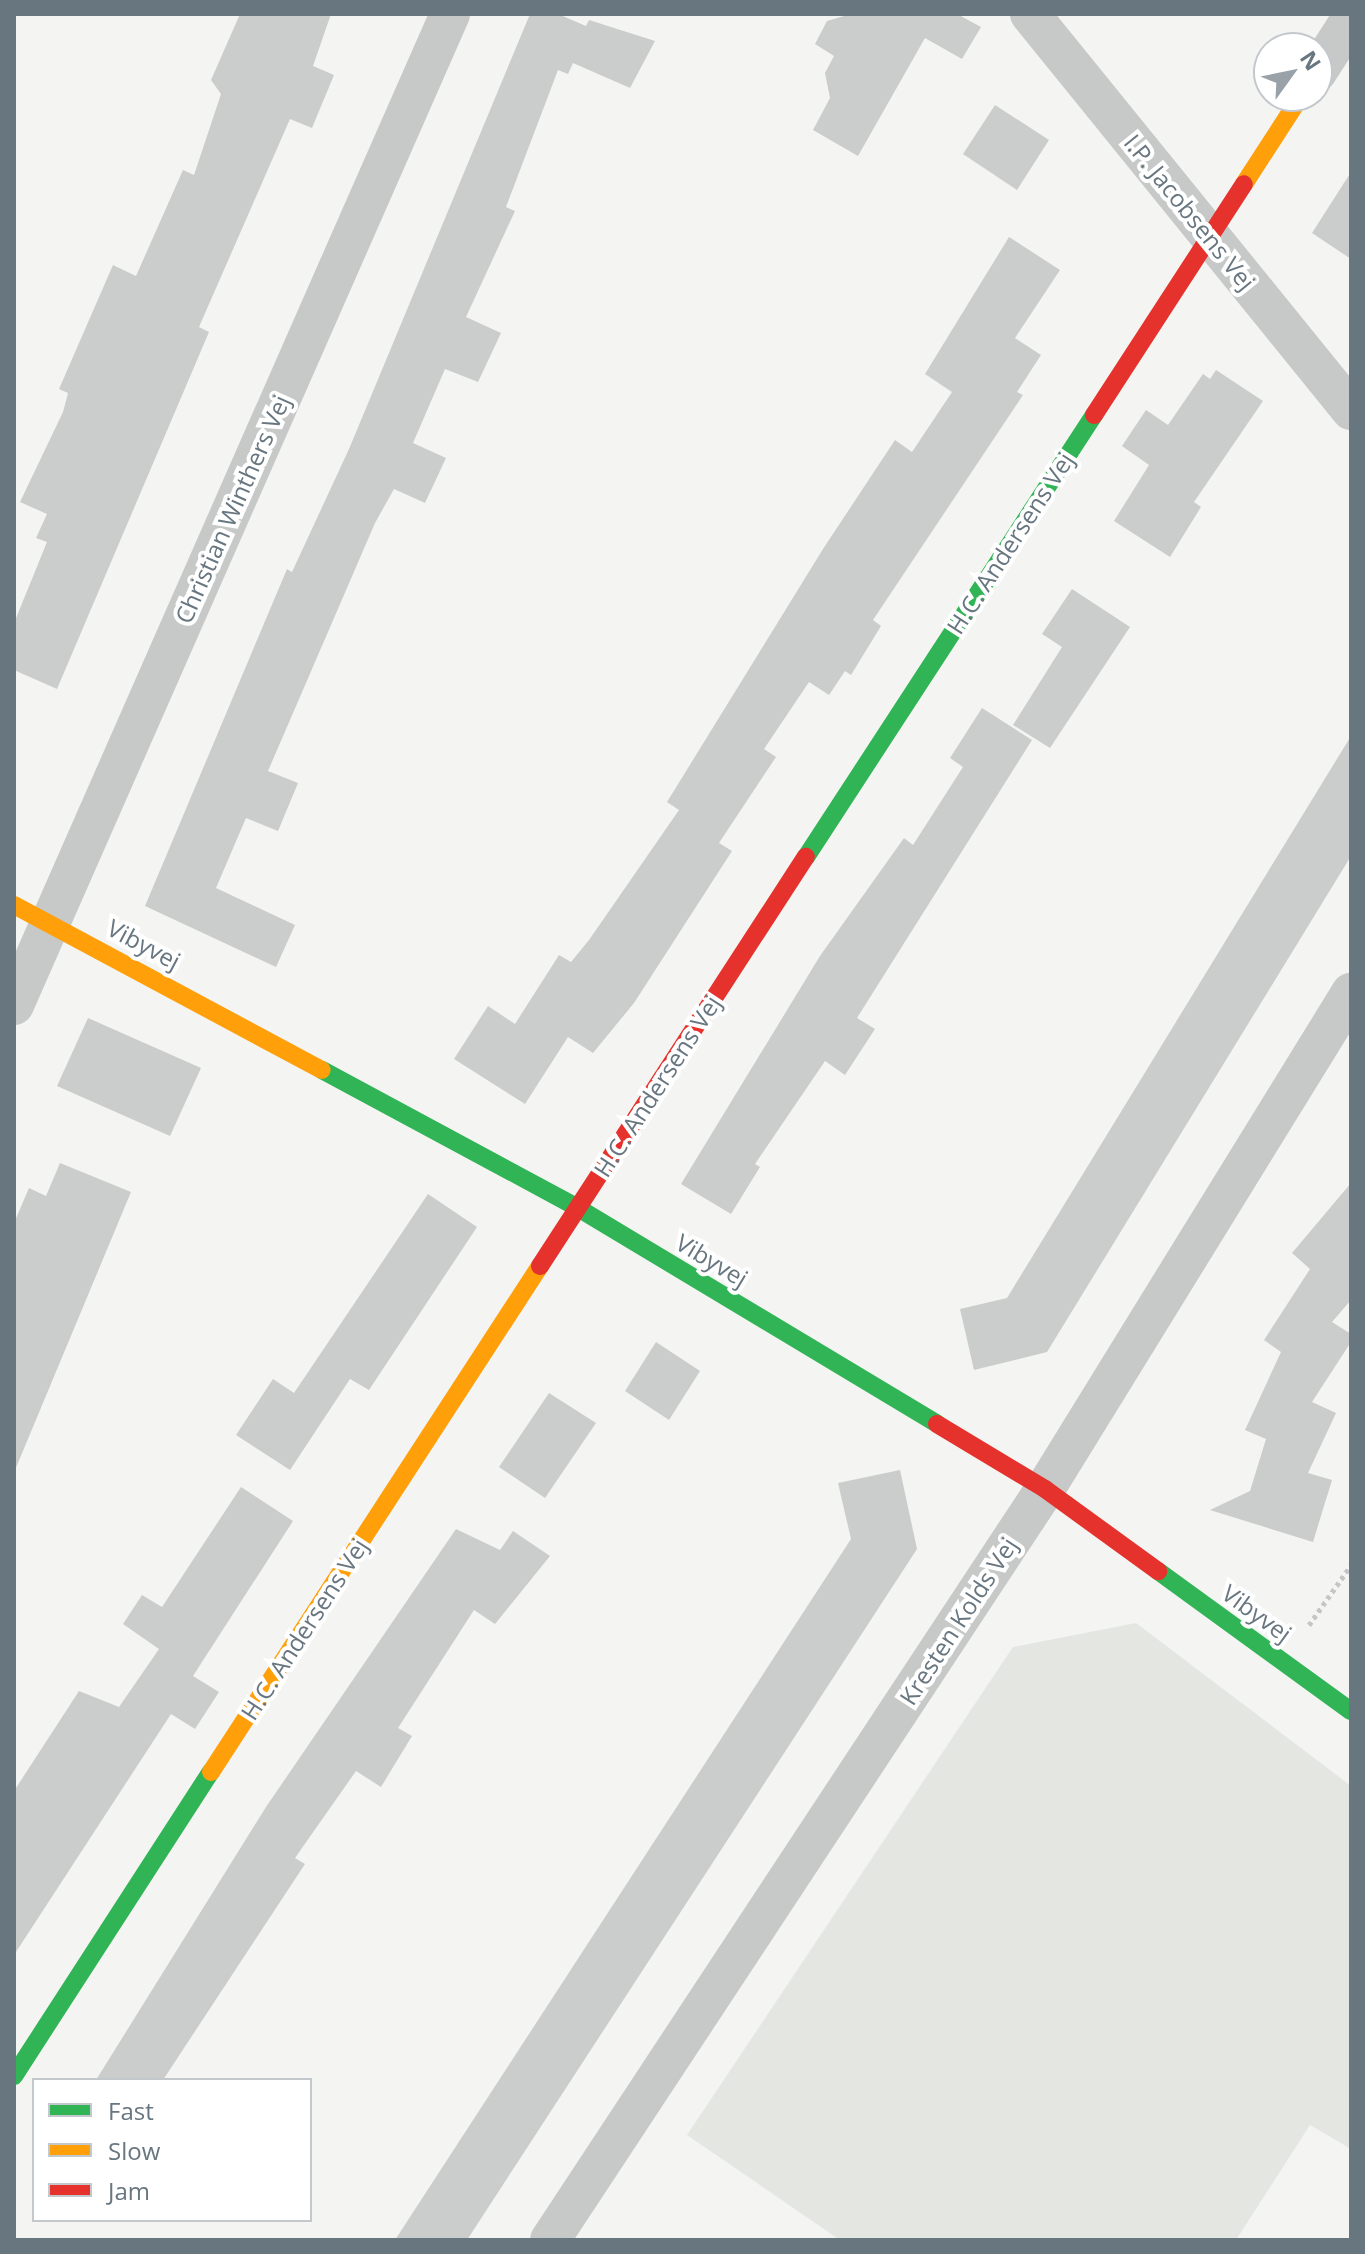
<!DOCTYPE html>
<style>
body{margin:0}
#map{position:relative;width:1365px;height:2254px;overflow:hidden;background:#f4f4f3;font-family:"Open Sans",sans-serif}
div>[style]{position:absolute}
[style*='--x']{left:calc(var(--x)*1px);top:calc(var(--y)*1px);width:calc(var(--w)*1px);rotate:calc(var(--a)*1deg)}
.green>*{inset:0;background:#e3e6e1}
.building>*{inset:0;background:#cbcccc}
.path>*{height:5px;margin-top:-2.5px;transform-origin:0;background:repeating-linear-gradient(90deg,#c5c6c7 0 4px,transparent 0 8px)}
.street>*{height:40px;margin:-20px;padding:0 20px;transform-origin:20px;border-radius:20px;background:#c7c9c9}
.fast>*{height:18px;margin:-9px;padding:0 9px;transform-origin:9px;border-radius:9px;background:#30b455}
.slow>*{height:18px;margin:-9px;padding:0 9px;transform-origin:9px;border-radius:9px;background:#ff9f0a}
.jam>*{height:18px;margin:-9px;padding:0 9px;transform-origin:9px;border-radius:9px;background:#e5322d}
span{translate:-50% -50%;white-space:nowrap;text-align:center;line-height:1.15;-webkit-text-stroke:8px #fff;paint-order:stroke}
.street-label{font-size:24px;color:#687680}
.frame{position:absolute;inset:0;border:16px solid #687680;pointer-events:none}
.legend{position:absolute;left:32px;top:2078px;width:280px;height:144px;box-sizing:border-box;background:#fff;border:2px solid #c3c8cc;margin:0;padding:10px 14px;list-style:none;font-size:24px;color:#687680}
.legend li{display:flex;align-items:center;gap:16px;height:40px}
.legend b{width:40px;border:2px solid #c3c8cc}
.north{position:absolute;left:1253px;top:32px;width:80px;height:80px;box-sizing:border-box;background:#fff;border:2px solid #c3c8cc;border-radius:50%;rotate:57deg;font-size:22px;font-weight:700;line-height:32px;text-align:center;color:#687680}
.north::after{content:'';display:block;margin:auto;width:28px;height:36px;background:#99a2a8;clip-path:polygon(50% 0,100% 100%,50% 72%,0 100%)}
</style>
<div id="map">
<div class="green">
<i style="clip-path:polygon(1136px 1623px,1351px 1786px,1351px 2149px,1310px 2125px,1236px 2240px,840px 2240px,687px 2135px,1013px 1647px)"></i>
</div>
<div class="building">
<i style="clip-path:polygon(240px 14px,331px 14px,313px 66px,334px 75px,312px 128px,290px 119px,199px 327px,209px 332px,57px 689px,14px 670px,14px 623px,47px 542px,36px 538px,47px 514px,20px 502px,63px 412px,68px 393px,59px 389px,113px 265px,136px 276px,183px 170px,194px 175px,221px 94px,211px 80px)"></i>
<i style="clip-path:polygon(530px 14px,558px 14px,586px 26px,589px 20px,655px 41px,630px 88px,573px 63px,568px 74px,558px 70px,506px 207px,515px 211px,466px 317px,501px 333px,478px 382px,445px 369px,413px 443px,446px 458px,425px 503px,394px 489px,375px 523px,268px 771px,298px 783px,278px 831px,246px 818px,216px 888px,295px 925px,276px 967px,145px 906px,287px 569px,292px 572px,349px 449px)"></i>
<i style="clip-path:polygon(851px 14px,957px 14px,981px 27px,962px 59px,925px 38px,858px 156px,813px 130px,830px 98px,825px 73px,834px 56px,815px 44px,827px 21px)"></i>
<i style="clip-path:polygon(995px 105px,1049px 140px,1017px 190px,963px 154px)"></i>
<i style="clip-path:polygon(1351px 172px,1351px 259px,1312px 233px)"></i>
<i style="clip-path:polygon(1009px 237px,1060px 270px,1015px 338px,1041px 355px,1017px 392px,1023px 395px,873px 620px,881px 626px,851px 675px,845px 671px,829px 695px,809px 682px,764px 749px,776px 757px,719px 843px,732px 851px,634px 1003px,593px 1053px,568px 1037px,525px 1104px,454px 1059px,488px 1006px,515px 1024px,559px 955px,571px 962px,589px 940px,679px 810px,667px 802px,823px 549px,895px 440px,912px 452px,952px 392px,925px 374px)"></i>
<i style="clip-path:polygon(1216px 370px,1263px 401px,1194px 502px,1201px 507px,1170px 557px,1114px 521px,1149px 465px,1122px 446px,1146px 410px,1168px 425px,1203px 374px,1210px 379px)"></i>
<i style="clip-path:polygon(1072px 589px,1130px 627px,1050px 748px,1013px 725px,1062px 647px,1042px 634px)"></i>
<i style="clip-path:polygon(982px 708px,1032px 740px,857px 1018px,875px 1029px,845px 1075px,825px 1061px,755px 1164px,760px 1167px,731px 1214px,681px 1184px,820px 956px,904px 838px,913px 845px,963px 767px,950px 758px)"></i>
<i style="clip-path:polygon(1351px 736px,1351px 856px,1047px 1352px,974px 1370px,960px 1309px,1007px 1298px)"></i>
<i style="clip-path:polygon(88px 1018px,201px 1068px,170px 1136px,57px 1086px)"></i>
<i style="clip-path:polygon(60px 1163px,131px 1192px,15px 1470px,14px 1223px,29px 1188px,46px 1196px)"></i>
<i style="clip-path:polygon(1351px 1183px,1351px 1300px,1332px 1322px,1351px 1334px,1351px 1342px,1312px 1402px,1336px 1413px,1308px 1473px,1332px 1480px,1313px 1542px,1210px 1510px,1250px 1491px,1266px 1439px,1245px 1430px,1281px 1352px,1264px 1340px,1310px 1269px,1292px 1253px)"></i>
<i style="clip-path:polygon(428px 1194px,477px 1227px,369px 1390px,350px 1379px,290px 1470px,236px 1435px,273px 1379px,294px 1393px)"></i>
<i style="clip-path:polygon(656px 1342px,700px 1371px,669px 1420px,625px 1391px)"></i>
<i style="clip-path:polygon(549px 1393px,596px 1423px,545px 1498px,499px 1467px)"></i>
<i style="clip-path:polygon(900px 1470px,917px 1549px,467px 2240px,395px 2240px,851px 1539px,838px 1483px)"></i>
<i style="clip-path:polygon(241px 1487px,293px 1521px,193px 1676px,219px 1692px,195px 1729px,171px 1714px,14px 1955px,14px 1791px,79px 1691px,119px 1707px,159px 1649px,123px 1624px,142px 1595px,162px 1607px)"></i>
<i style="clip-path:polygon(456px 1529px,500px 1550px,513px 1531px,550px 1556px,495px 1624px,474px 1610px,398px 1728px,412px 1736px,381px 1787px,356px 1771px,295px 1858px,305px 1864px,163px 2080px,96px 2080px,266px 1807px)"></i>
</div>
<div class="path">
<i style="--x:1309;--y:1625;--w:73;--a:-55"></i>
</div>
<div class="street">
<i style="--x:1030;--y:14;--w:510;--a:50.97"></i>
<i style="--x:1317;--y:72;--w:63;--a:-57.3"></i>
<i style="--x:14;--y:1005;--w:1083;--a:-66.25"></i>
<i style="--x:550;--y:2240;--w:899;--a:-56.61"></i>
<i style="--x:1045;--y:1489;--w:583;--a:-58.33"></i>
</div>
<div class="fast">
<i style="--x:806;--y:857;--w:528;--a:-56.91"></i>
<i style="--x:322;--y:1070;--w:291;--a:28.3"></i>
<i style="--x:578;--y:1208;--w:419;--a:31"></i>
<i style="--x:1158;--y:1571;--w:238;--a:36"></i>
<i style="--x:14;--y:2076;--w:362;--a:-57.1"></i>
</div>
<div class="slow">
<i style="--x:1244;--y:184;--w:105;--a:-57.1"></i>
<i style="--x:14;--y:905;--w:349;--a:28.2"></i>
<i style="--x:211;--y:1772;--w:604;--a:-56.97"></i>
</div>
<div class="jam">
<i style="--x:1094;--y:415;--w:275;--a:-57"></i>
<i style="--x:540;--y:1266;--w:488;--a:-57"></i>
<i style="--x:937;--y:1424;--w:126;--a:31"></i>
<i style="--x:1045;--y:1489;--w:140;--a:36"></i>
</div>
<div class="street-label">
<span style="left:1190px;top:212px;rotate:51deg">I.P. Jacobsens Vej</span>
<span style="left:232px;top:509px;rotate:-66deg">Christian Winthers Vej</span>
<span style="left:1010px;top:543px;rotate:-57deg">H.C. Andersens Vej</span>
<span style="left:144px;top:944px;rotate:28deg">Vibyvej</span>
<span style="left:657px;top:1086px;rotate:-57deg">H.C. Andersens Vej</span>
<span style="left:712px;top:1260px;rotate:31deg">Vibyvej</span>
<span style="left:1257px;top:1613px;rotate:36deg">Vibyvej</span>
<span style="left:958px;top:1621px;rotate:-57deg">Kresten Kolds Vej</span>
<span style="left:304px;top:1629px;rotate:-57deg">H.C. Andersens Vej</span>
</div>
<div class="frame"></div>
<ul class="legend">
<li><b style="height:10px;background:#30b455"></b>Fast</li>
<li><b style="height:10px;background:#ff9f0a"></b>Slow</li>
<li><b style="height:10px;background:#e5322d"></b>Jam</li>
</ul>
<div class="north">N</div>
</div>
